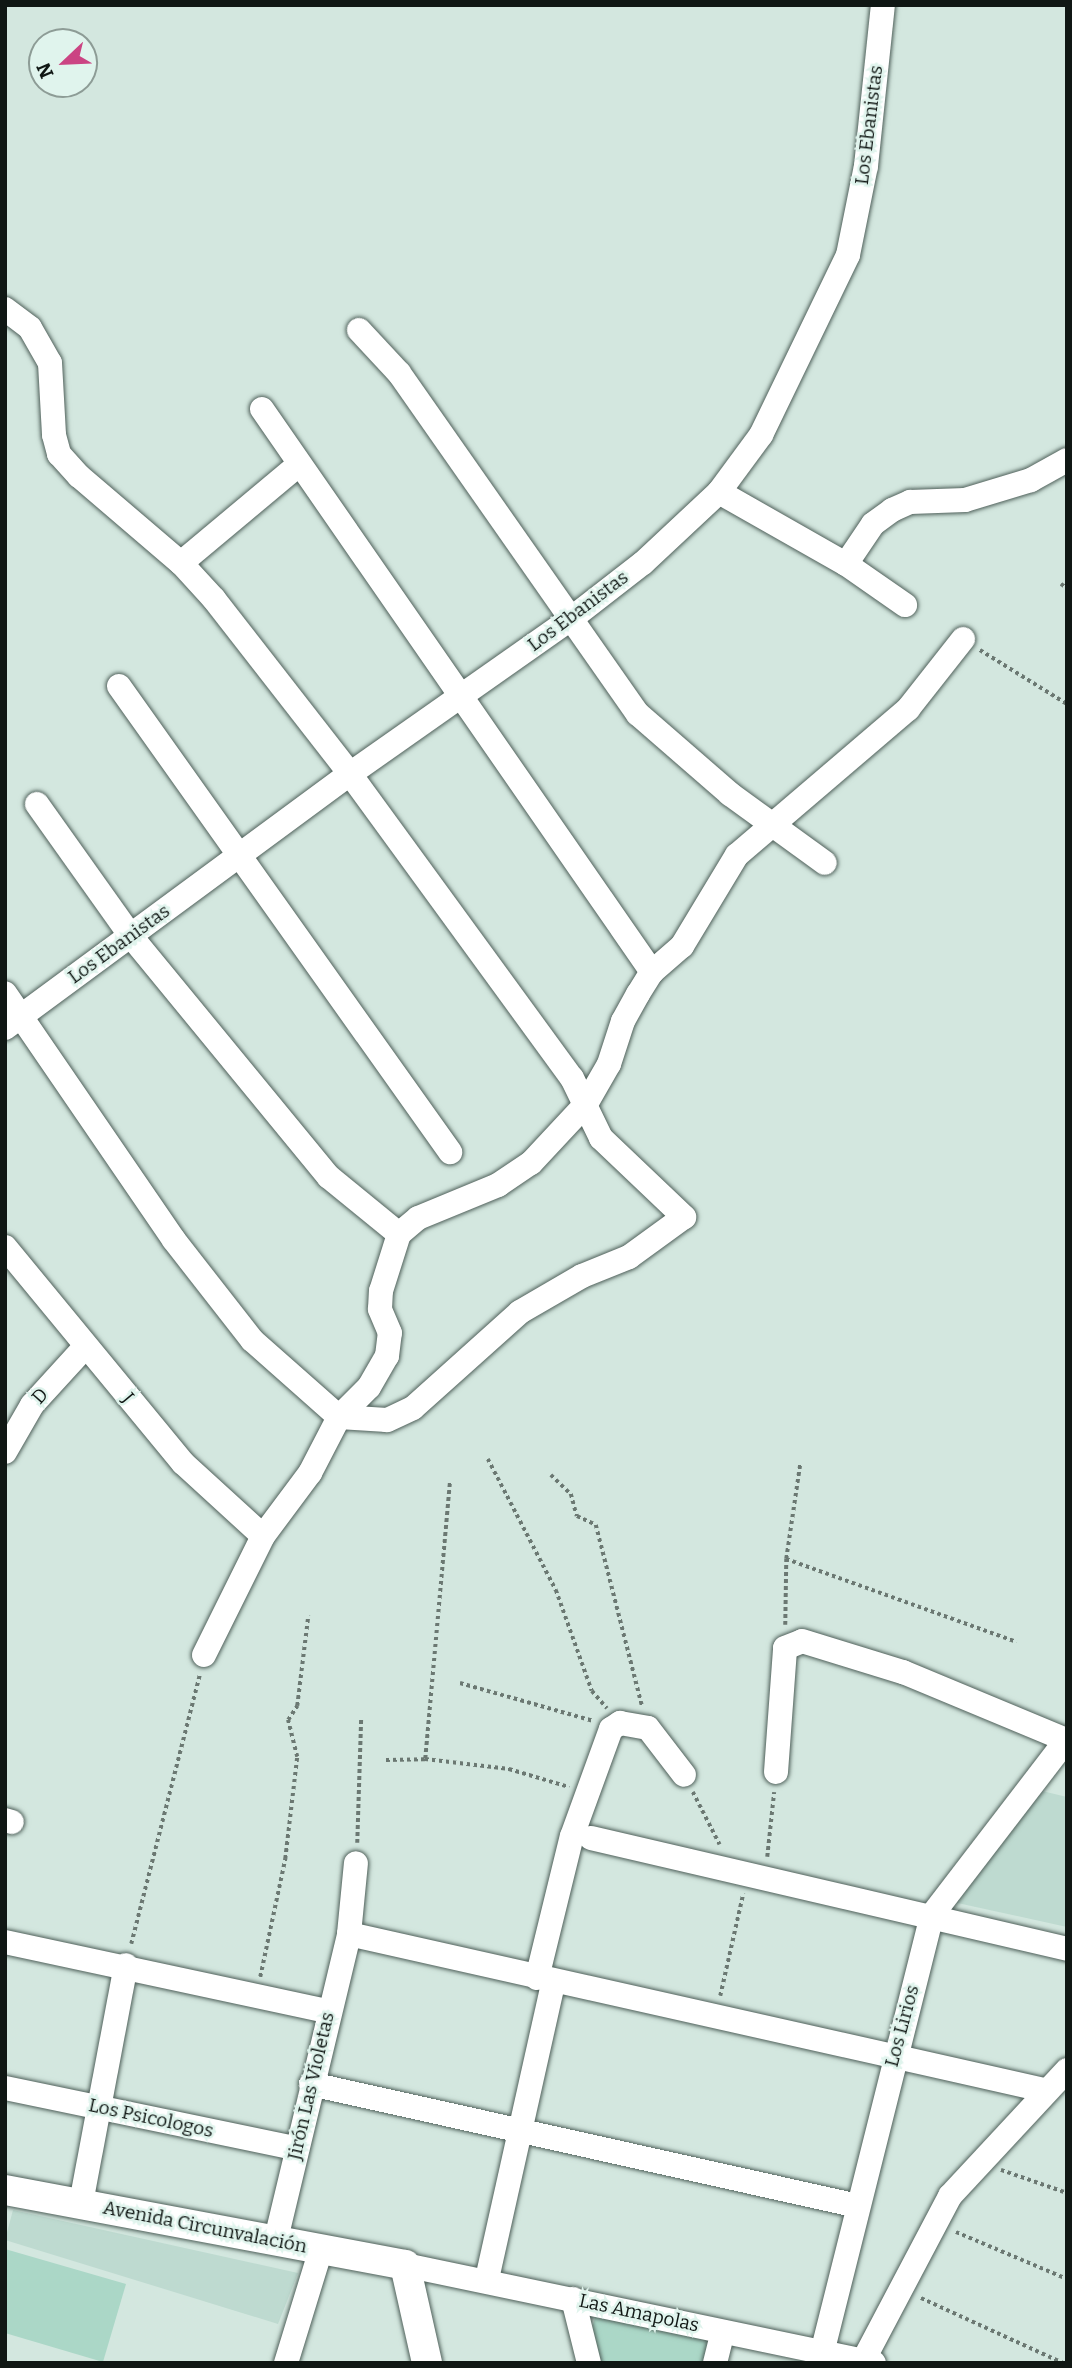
<!DOCTYPE html>
<meta charset="utf-8">
<style>
body{margin:0}
#map{position:relative;width:1072px;height:2368px;overflow:hidden;background:#d3e7df;font-family:Bitter,serif}
div>[style]{position:absolute}
[style*='--x']{left:calc(var(--x)*1px);top:calc(var(--y)*1px);width:calc(var(--w)*1px);rotate:calc(var(--a)*1deg)}
.built>*{inset:0;background:#bedad0}
.green>*{inset:0;background:#abd7c7}
.path>*{height:3.5px;margin-top:-1.75px;transform-origin:0;background:repeating-linear-gradient(90deg,#6b7872 0 3.5px,transparent 0 7px)}
.roads{filter:drop-shadow(0 0 2px #4f605a) drop-shadow(0 0 2px #4f605a)}
.minor>*{height:24px;margin:-12px;padding:0 12px;transform-origin:12px;border-radius:12px;background:#fff}
.tertiary>*{height:30px;margin:-15px;padding:0 15px;transform-origin:15px;border-radius:15px;background:#fff}
span{translate:-50% -50%;white-space:nowrap;text-align:center;line-height:1.15;-webkit-text-stroke:5px #e0f4ed;paint-order:stroke}
.street-label{font-size:19px;color:#101714}
.frame{position:absolute;inset:0;border:7px solid #101714;pointer-events:none}
.north{position:absolute;left:28px;top:28px;width:70px;height:70px;box-sizing:border-box;background:#e0f4ed;border:2px solid #8d9c96;border-radius:50%;rotate:247deg;font-size:19px;font-weight:700;line-height:28px;text-align:center;color:#101714}
.north::after{content:'';display:block;margin:auto;width:24px;height:32px;background:#cb4483;clip-path:polygon(50% 0,100% 100%,50% 72%,0 100%)}
</style>
<div id="map">
<div class="built">
<i style="clip-path:polygon(1038px 1790px,1067px 1797px,1067px 1927px,953px 1902px)"></i>
<i style="clip-path:polygon(13px 2210px,298px 2273px,278px 2324px,5px 2240px)"></i>
</div>
<div class="green">
<i style="clip-path:polygon(5px 2249px,126px 2284px,103px 2362px,5px 2333px)"></i>
<i style="clip-path:polygon(597px 2311px,699px 2334px,713px 2347px,708px 2363px,599px 2363px,592px 2328px)"></i>
</div>
<div class="path">
<i style="--x:1061;--y:584;--w:7;--a:34"></i>
<i style="--x:980;--y:650;--w:102;--a:31.8"></i>
<i style="--x:488;--y:1459;--w:148;--a:62.6"></i>
<i style="--x:556;--y:1590;--w:107;--a:70.4"></i>
<i style="--x:592;--y:1691;--w:23;--a:49"></i>
<i style="--x:551;--y:1475;--w:28;--a:44"></i>
<i style="--x:571;--y:1494;--w:23;--a:75"></i>
<i style="--x:577;--y:1516;--w:21;--a:25"></i>
<i style="--x:596;--y:1525;--w:187;--a:75.7"></i>
<i style="--x:786;--y:1559;--w:245;--a:19.8"></i>
<i style="--x:785;--y:1625;--w:66;--a:-89.1"></i>
<i style="--x:786;--y:1559;--w:96;--a:-81.6"></i>
<i style="--x:460;--y:1683;--w:138;--a:15.9"></i>
<i style="--x:425;--y:1759;--w:279;--a:-84.9"></i>
<i style="--x:386;--y:1760;--w:39;--a:-1"></i>
<i style="--x:425;--y:1759;--w:85;--a:6.8"></i>
<i style="--x:509;--y:1769;--w:63;--a:16.7"></i>
<i style="--x:693;--y:1792;--w:59;--a:63"></i>
<i style="--x:357;--y:1843;--w:125;--a:-88.2"></i>
<i style="--x:767;--y:1857;--w:65;--a:-83.9"></i>
<i style="--x:131;--y:1944;--w:279;--a:-75.7"></i>
<i style="--x:260;--y:1977;--w:121;--a:-78"></i>
<i style="--x:285;--y:1859;--w:103;--a:-83.3"></i>
<i style="--x:297;--y:1757;--w:38;--a:-104"></i>
<i style="--x:288;--y:1720;--w:17;--a:-57"></i>
<i style="--x:297;--y:1706;--w:91;--a:-83"></i>
<i style="--x:720;--y:1996;--w:105;--a:-77.3"></i>
<i style="--x:1001;--y:2170;--w:70;--a:19.2"></i>
<i style="--x:956;--y:2232;--w:121;--a:22.9"></i>
<i style="--x:921;--y:2298;--w:156;--a:24.6"></i>
</div>
<div class="roads">
<div class="minor">
<i style="--x:5;--y:309;--w:31;--a:37"></i>
<i style="--x:30;--y:328;--w:40;--a:60.3"></i>
<i style="--x:50;--y:363;--w:72;--a:86.8"></i>
<i style="--x:54;--y:435;--w:20;--a:75"></i>
<i style="--x:59;--y:454;--w:30;--a:48"></i>
<i style="--x:79;--y:476;--w:134;--a:40.5"></i>
<i style="--x:181;--y:563;--w:49;--a:47.5"></i>
<i style="--x:214;--y:599;--w:222;--a:52.1"></i>
<i style="--x:350;--y:774;--w:376;--a:53.9"></i>
<i style="--x:572;--y:1078;--w:67;--a:64.2"></i>
<i style="--x:601;--y:1138;--w:115;--a:43.6"></i>
<i style="--x:684;--y:1217;--w:68;--a:144"></i>
<i style="--x:629;--y:1257;--w:51;--a:158"></i>
<i style="--x:582;--y:1276;--w:72;--a:149.9"></i>
<i style="--x:520;--y:1312;--w:144;--a:138.1"></i>
<i style="--x:413;--y:1408;--w:29;--a:155"></i>
<i style="--x:387;--y:1420;--w:48;--a:-176.4"></i>
<i style="--x:339;--y:1417;--w:116;--a:-138.5"></i>
<i style="--x:252;--y:1340;--w:127;--a:-128"></i>
<i style="--x:174;--y:1240;--w:299;--a:-124.4"></i>
<i style="--x:359;--y:330;--w:59;--a:47.1"></i>
<i style="--x:399;--y:373;--w:416;--a:55"></i>
<i style="--x:638;--y:714;--w:122;--a:41"></i>
<i style="--x:730;--y:794;--w:117;--a:36"></i>
<i style="--x:262;--y:409;--w:685;--a:55.29"></i>
<i style="--x:719;--y:492;--w:146;--a:29.6"></i>
<i style="--x:846;--y:564;--w:72;--a:34.8"></i>
<i style="--x:181;--y:563;--w:151;--a:-39.9"></i>
<i style="--x:846;--y:564;--w:48;--a:-56"></i>
<i style="--x:873;--y:524;--w:24;--a:-36"></i>
<i style="--x:892;--y:510;--w:20;--a:-24"></i>
<i style="--x:910;--y:502;--w:55;--a:-2.1"></i>
<i style="--x:965;--y:500;--w:69;--a:-16.9"></i>
<i style="--x:1031;--y:480;--w:41;--a:-29.1"></i>
<i style="--x:119;--y:686;--w:572;--a:54.61"></i>
<i style="--x:37;--y:804;--w:161;--a:54.6"></i>
<i style="--x:130;--y:935;--w:313;--a:50.6"></i>
<i style="--x:329;--y:1177;--w:90;--a:39.2"></i>
<i style="--x:5;--y:1028;--w:428;--a:-36.4"></i>
<i style="--x:350;--y:774;--w:271;--a:-35.1"></i>
<i style="--x:572;--y:618;--w:90;--a:-37.8"></i>
<i style="--x:643;--y:563;--w:104;--a:-43.1"></i>
<i style="--x:719;--y:492;--w:71;--a:-53.6"></i>
<i style="--x:761;--y:435;--w:200;--a:-64.2"></i>
<i style="--x:848;--y:255;--w:91;--a:-78.6"></i>
<i style="--x:866;--y:166;--w:162;--a:-84"></i>
<i style="--x:5;--y:1247;--w:280;--a:50.5"></i>
<i style="--x:183;--y:1463;--w:108;--a:42.4"></i>
<i style="--x:5;--y:1452;--w:54;--a:-60.1"></i>
<i style="--x:32;--y:1405;--w:79;--a:-47.6"></i>
<i style="--x:204;--y:1655;--w:133;--a:-63.6"></i>
<i style="--x:263;--y:1536;--w:79;--a:-53.3"></i>
<i style="--x:310;--y:1473;--w:63;--a:-62.6"></i>
<i style="--x:339;--y:1417;--w:42;--a:-45"></i>
<i style="--x:369;--y:1387;--w:36;--a:-60"></i>
<i style="--x:387;--y:1356;--w:23;--a:-83"></i>
<i style="--x:390;--y:1333;--w:26;--a:-113"></i>
<i style="--x:380;--y:1309;--w:18;--a:-87"></i>
<i style="--x:381;--y:1291;--w:60;--a:-72.5"></i>
<i style="--x:399;--y:1234;--w:25;--a:-40"></i>
<i style="--x:418;--y:1218;--w:87;--a:-22.4"></i>
<i style="--x:498;--y:1185;--w:40;--a:-34"></i>
<i style="--x:531;--y:1163;--w:81;--a:-47"></i>
<i style="--x:586;--y:1104;--w:46;--a:-60.1"></i>
<i style="--x:609;--y:1064;--w:45;--a:-72"></i>
<i style="--x:623;--y:1021;--w:31;--a:-61"></i>
<i style="--x:638;--y:994;--w:26;--a:-58"></i>
<i style="--x:652;--y:972;--w:40;--a:-41"></i>
<i style="--x:682;--y:946;--w:106;--a:-58.9"></i>
<i style="--x:737;--y:855;--w:225;--a:-40.5"></i>
<i style="--x:908;--y:709;--w:89;--a:-51.8"></i>
<i style="--x:776;--y:1772;--w:124;--a:-85.8"></i>
<i style="--x:785;--y:1648;--w:18;--a:-22"></i>
<i style="--x:802;--y:1641;--w:106;--a:17.1"></i>
<i style="--x:903;--y:1672;--w:177;--a:22.6"></i>
<i style="--x:5;--y:1820;--w:7;--a:16"></i>
<i style="--x:591;--y:1838;--w:489;--a:13.1"></i>
<i style="--x:349;--y:1934;--w:712;--a:12.65"></i>
<i style="--x:5;--y:1942;--w:330;--a:12.1"></i>
<i style="--x:537;--y:1978;--w:146;--a:-76.2"></i>
<i style="--x:572;--y:1836;--w:114;--a:-70"></i>
<i style="--x:611;--y:1729;--w:11;--a:-34"></i>
<i style="--x:620;--y:1723;--w:28;--a:10"></i>
<i style="--x:648;--y:1728;--w:59;--a:52.5"></i>
<i style="--x:311;--y:2084;--w:560;--a:12.57"></i>
<i style="--x:5;--y:2088;--w:297;--a:11.7"></i>
<i style="--x:81;--y:2203;--w:242;--a:-79.3"></i>
<i style="--x:276;--y:2239;--w:314;--a:-76.5"></i>
<i style="--x:349;--y:1934;--w:71;--a:-84.4"></i>
<i style="--x:405;--y:2265;--w:479;--a:11.8"></i>
<i style="--x:487;--y:2279;--w:303;--a:-77.4"></i>
<i style="--x:573;--y:2299;--w:66;--a:76"></i>
<i style="--x:822;--y:2353;--w:452;--a:-75.9"></i>
<i style="--x:932;--y:1915;--w:222;--a:-52.5"></i>
<i style="--x:286;--y:2363;--w:119;--a:-72.9"></i>
<i style="--x:715;--y:2363;--w:32;--a:-76"></i>
<i style="--x:862;--y:2363;--w:189;--a:-62.2"></i>
<i style="--x:950;--y:2196;--w:172;--a:-47.1"></i>
</div>
<div class="tertiary">
<i style="--x:5;--y:2190;--w:407;--a:10.6"></i>
<i style="--x:405;--y:2265;--w:100;--a:77.3"></i>
</div>
</div>
<div class="street-label">
<span style="left:869px;top:125px;rotate:-83deg">Los Ebanistas</span>
<span style="left:578px;top:611px;rotate:-37deg">Los Ebanistas</span>
<span style="left:119px;top:944px;rotate:-36deg">Los Ebanistas</span>
<span style="left:40px;top:1396px;rotate:-48deg">D</span>
<span style="left:128px;top:1398px;rotate:50deg">J</span>
<span style="left:902px;top:2026px;rotate:-75deg">Los Lirios</span>
<span style="left:311px;top:2086px;rotate:-77deg">Jirón Las Violetas</span>
<span style="left:151px;top:2118px;rotate:12deg">Los Psicologos</span>
<span style="left:205px;top:2227px;rotate:11deg">Avenida Circunvalación</span>
<span style="left:639px;top:2313px;rotate:12deg">Las Amapolas</span>
</div>
<div class="frame"></div>
<div class="north">N</div>
</div>
